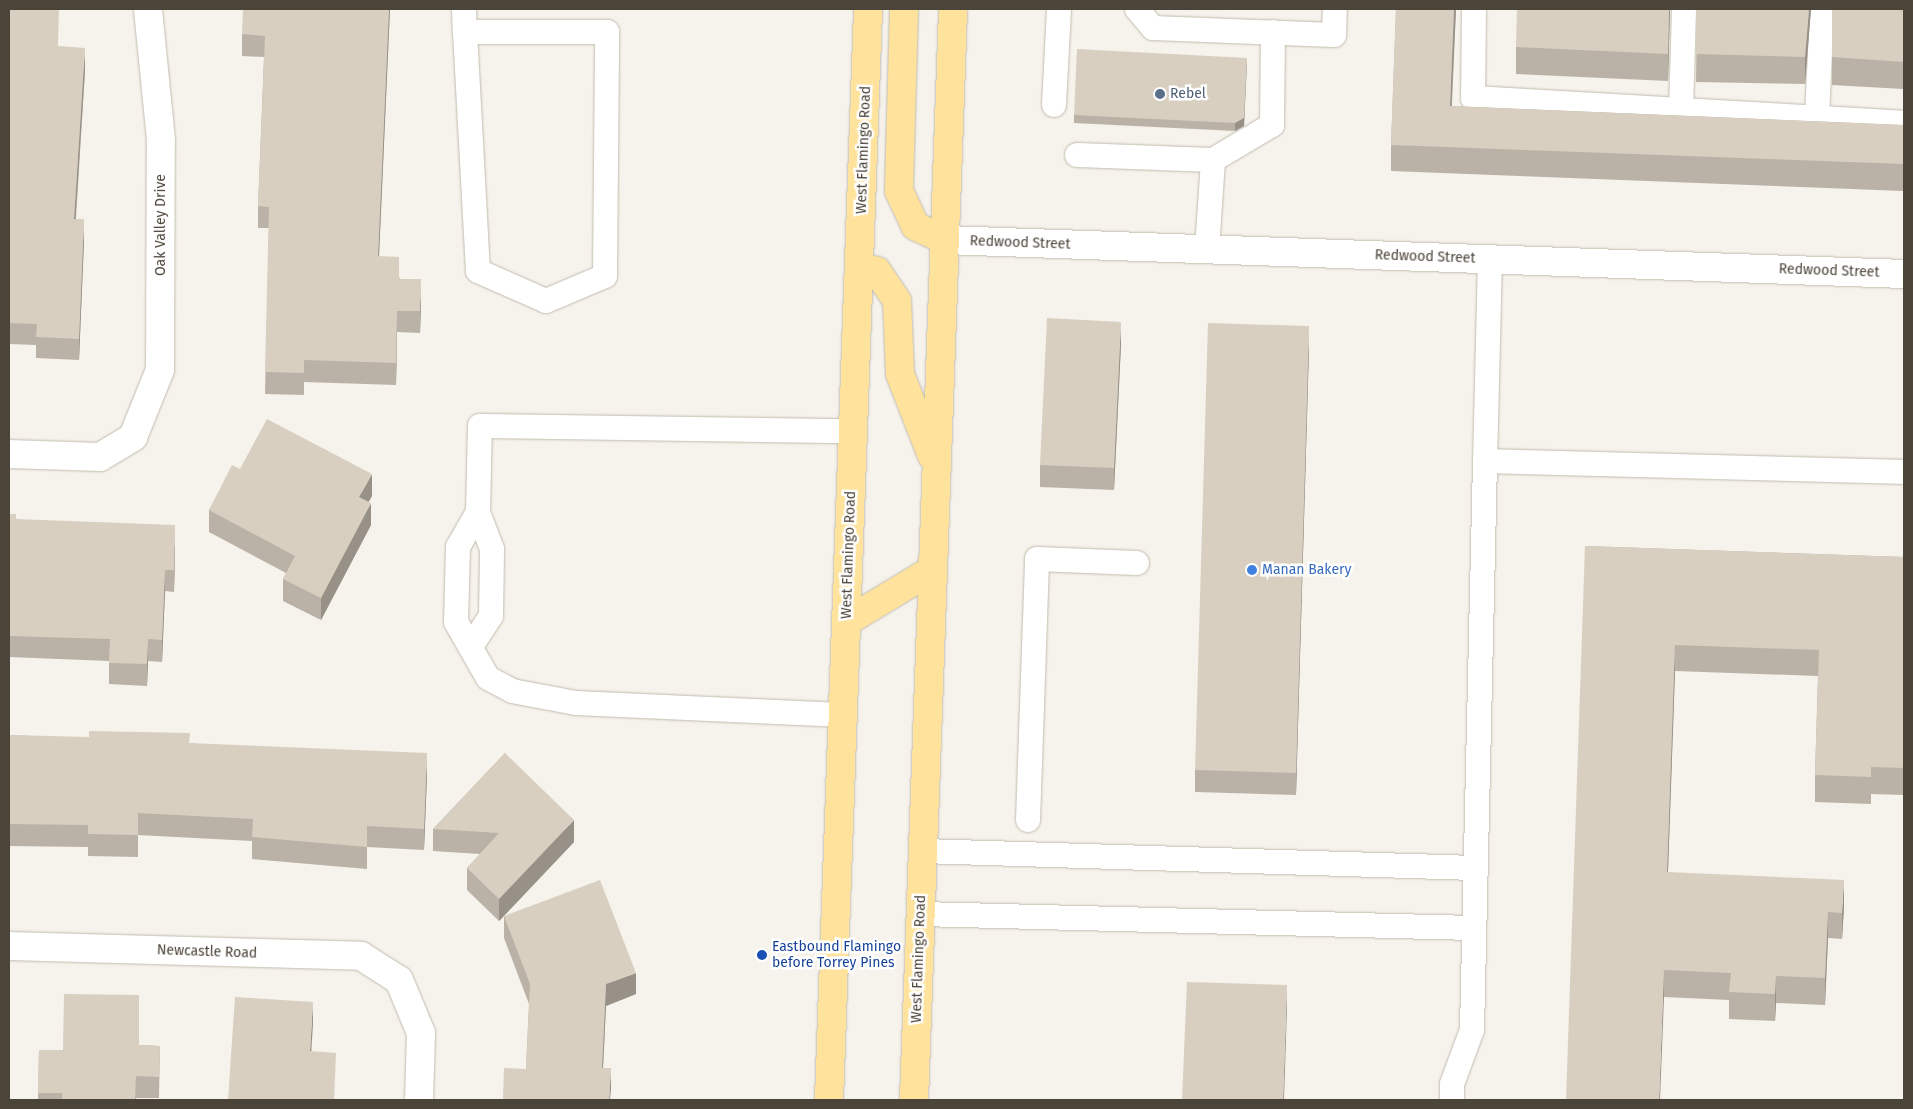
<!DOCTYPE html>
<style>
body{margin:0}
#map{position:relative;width:1913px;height:1109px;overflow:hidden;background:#f6f3ec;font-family:"Fira Sans",sans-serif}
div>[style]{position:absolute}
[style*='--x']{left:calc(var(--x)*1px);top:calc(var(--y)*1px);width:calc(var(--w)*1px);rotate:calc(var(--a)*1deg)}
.roads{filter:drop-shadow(0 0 1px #c2bbae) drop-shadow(0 0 1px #c2bbae)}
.service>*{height:24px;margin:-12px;padding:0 12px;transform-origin:12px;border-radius:12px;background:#fff}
.minor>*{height:28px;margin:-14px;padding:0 14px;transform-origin:14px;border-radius:14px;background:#fff}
.tertiary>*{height:28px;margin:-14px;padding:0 14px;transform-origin:14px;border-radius:14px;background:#fff}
.primary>*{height:28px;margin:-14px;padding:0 14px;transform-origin:14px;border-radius:14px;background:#ffe39c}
.wall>*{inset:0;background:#bab2a6}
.shaded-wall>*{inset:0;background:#979187}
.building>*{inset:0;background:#d8cfc1}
.dots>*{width:14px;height:14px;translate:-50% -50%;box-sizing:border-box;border:2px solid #fff;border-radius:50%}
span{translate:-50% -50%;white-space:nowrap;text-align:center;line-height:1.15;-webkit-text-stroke:5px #fff;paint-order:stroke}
.service-label{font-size:14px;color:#4e5e75}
.left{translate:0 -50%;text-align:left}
.street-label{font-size:14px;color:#4b4439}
.shop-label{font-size:14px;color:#366cbe}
.transit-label{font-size:14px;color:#164399}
.frame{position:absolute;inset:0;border:10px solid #4b4439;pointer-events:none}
</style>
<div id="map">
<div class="roads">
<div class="service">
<i style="--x:464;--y:9;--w:23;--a:88"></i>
<i style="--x:465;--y:32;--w:239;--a:86.9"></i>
<i style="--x:478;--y:271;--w:74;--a:23.8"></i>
<i style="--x:546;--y:301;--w:64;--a:-23"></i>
<i style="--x:605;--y:276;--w:244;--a:-89.5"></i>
<i style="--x:607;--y:32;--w:142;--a:180"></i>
<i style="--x:1137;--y:9;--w:25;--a:50"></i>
<i style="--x:1153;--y:28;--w:181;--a:2.2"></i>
<i style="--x:1334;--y:35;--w:26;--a:-88"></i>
<i style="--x:1474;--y:9;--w:89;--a:90.6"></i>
<i style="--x:1473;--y:98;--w:432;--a:3.3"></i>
<i style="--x:1054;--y:105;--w:96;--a:-87"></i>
<i style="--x:1681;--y:111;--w:102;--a:-88.3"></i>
<i style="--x:1817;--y:118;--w:109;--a:-87.4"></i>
<i style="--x:1077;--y:155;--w:136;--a:2.1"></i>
<i style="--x:1207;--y:249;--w:89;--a:-86.1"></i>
<i style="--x:1213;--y:160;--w:69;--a:-30.7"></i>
<i style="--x:1272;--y:125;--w:93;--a:-89.4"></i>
<i style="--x:1490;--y:259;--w:202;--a:91.4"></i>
<i style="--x:1485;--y:461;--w:419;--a:1.5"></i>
<i style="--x:478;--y:512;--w:40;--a:119.7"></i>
<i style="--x:458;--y:547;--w:75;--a:91.5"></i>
<i style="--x:456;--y:622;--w:64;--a:60.3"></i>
<i style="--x:488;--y:678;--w:27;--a:28"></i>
<i style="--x:512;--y:691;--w:65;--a:10.6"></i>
<i style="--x:576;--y:703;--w:267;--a:2.6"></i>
<i style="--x:472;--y:645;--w:35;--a:-57"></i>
<i style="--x:491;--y:616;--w:67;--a:-89.1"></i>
<i style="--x:492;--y:549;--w:40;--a:-111"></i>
<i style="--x:478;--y:512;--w:86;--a:-88.7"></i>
<i style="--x:480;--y:426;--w:374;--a:0.8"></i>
<i style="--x:1028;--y:820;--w:261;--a:-88"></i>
<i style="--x:1037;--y:559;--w:100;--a:2.3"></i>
<i style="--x:922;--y:851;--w:553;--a:1.76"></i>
<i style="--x:920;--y:914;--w:554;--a:1.45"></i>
<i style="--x:1452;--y:1100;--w:16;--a:-90"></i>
<i style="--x:1452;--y:1084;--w:58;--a:-69.7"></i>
<i style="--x:1472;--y:1030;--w:569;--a:-88.69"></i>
</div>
<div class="minor">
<i style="--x:9;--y:454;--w:91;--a:1.9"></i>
<i style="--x:100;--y:457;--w:39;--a:-31"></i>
<i style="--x:133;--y:437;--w:72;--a:-68.1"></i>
<i style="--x:160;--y:370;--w:230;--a:-89.8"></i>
<i style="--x:161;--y:140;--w:132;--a:-95.7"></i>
<i style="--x:9;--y:946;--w:352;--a:1.6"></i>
<i style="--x:361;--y:956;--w:45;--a:32.3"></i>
<i style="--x:399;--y:980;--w:57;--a:67.5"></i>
<i style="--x:421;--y:1033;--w:67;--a:91.7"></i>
</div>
<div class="tertiary">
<i style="--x:945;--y:240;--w:960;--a:2.03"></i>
</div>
<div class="primary">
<i style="--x:904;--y:9;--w:182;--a:91.6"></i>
<i style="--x:899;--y:191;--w:38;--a:65"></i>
<i style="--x:915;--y:226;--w:33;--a:25"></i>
<i style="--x:860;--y:267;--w:17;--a:13"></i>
<i style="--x:877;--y:271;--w:36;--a:56"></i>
<i style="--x:897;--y:301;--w:73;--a:87.6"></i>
<i style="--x:900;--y:374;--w:88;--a:68.7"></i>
<i style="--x:846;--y:622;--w:100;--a:-31.2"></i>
<i style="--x:829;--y:1100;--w:1092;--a:-87.95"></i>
<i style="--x:914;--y:1100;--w:1092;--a:-87.95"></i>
</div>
</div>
<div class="wall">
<i style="clip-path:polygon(9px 9px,58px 46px,85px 70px,76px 219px,84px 241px,79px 360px,36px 358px,36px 345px,9px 344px)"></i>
<i style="clip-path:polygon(390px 9px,379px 256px,421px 301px,420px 333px,397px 332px,396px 385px,304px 382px,304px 395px,265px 394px,269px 228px,258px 228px,258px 206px,264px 57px,242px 56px,242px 34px)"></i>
<i style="clip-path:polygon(1396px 9px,1456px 9px,1452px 106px,1904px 125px,1904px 191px,1391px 171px,1391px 145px)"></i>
<i style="clip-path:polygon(1670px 9px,1668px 81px,1516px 74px,1516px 47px)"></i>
<i style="clip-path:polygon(1697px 9px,1811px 9px,1805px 84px,1696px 82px)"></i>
<i style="clip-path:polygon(1832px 9px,1904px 9px,1904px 89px,1832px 85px)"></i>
<i style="clip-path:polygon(1247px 65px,1244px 126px,1235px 131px,1074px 123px,1074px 115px)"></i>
<i style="clip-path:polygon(1121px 344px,1114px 490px,1040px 487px,1040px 465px)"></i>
<i style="clip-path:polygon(1309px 348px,1296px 795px,1195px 792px,1195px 770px)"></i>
<i style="clip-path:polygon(240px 469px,372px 496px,368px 502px,371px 525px,321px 620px,283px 601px,283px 579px,286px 573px,209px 532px,209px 510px)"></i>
<i style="clip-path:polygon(9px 514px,16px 519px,175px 546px,174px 592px,165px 591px,162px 662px,148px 661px,147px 686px,109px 684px,109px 661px,9px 657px)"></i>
<i style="clip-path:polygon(1585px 546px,1904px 557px,1904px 795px,1871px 794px,1871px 804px,1815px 802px,1815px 775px,1818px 676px,1675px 671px,1668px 872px,1844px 907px,1842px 939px,1828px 938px,1825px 1005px,1776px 1003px,1775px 1021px,1729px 1019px,1729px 1000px,1664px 997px)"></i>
<i style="clip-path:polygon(9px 735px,190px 743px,427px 775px,424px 850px,367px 847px,367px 869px,252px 859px,252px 841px,138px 835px,138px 857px,88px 856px,88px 847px,9px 846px)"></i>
<i style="clip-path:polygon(505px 753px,574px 842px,504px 916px,636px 994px,606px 1006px,603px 1068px,611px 1090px,526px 1069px,529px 1004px,504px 938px,504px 916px,499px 921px,467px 890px,467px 868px,480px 854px,433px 851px,433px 829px)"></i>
<i style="clip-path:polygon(139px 1045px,160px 1046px,159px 1098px,136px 1098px,136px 1100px,38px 1100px,39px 1050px,63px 1050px)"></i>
</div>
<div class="shaded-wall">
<i style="clip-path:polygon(389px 9px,390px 9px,378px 278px,378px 256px)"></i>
<i style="clip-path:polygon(1454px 9px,1456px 9px,1450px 133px,1450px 106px)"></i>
<i style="clip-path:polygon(1669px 9px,1670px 9px,1668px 81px,1668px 54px)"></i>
<i style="clip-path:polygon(1809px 9px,1811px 9px,1805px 84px,1805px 57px)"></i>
<i style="clip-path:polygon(85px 48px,85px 70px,74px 241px,74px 219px)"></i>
<i style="clip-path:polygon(1247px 58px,1244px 126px,1235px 131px,1235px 123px)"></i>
<i style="clip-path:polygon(84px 219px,84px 241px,79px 360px,79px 339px)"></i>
<i style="clip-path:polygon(421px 279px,421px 301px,420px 333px,420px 311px)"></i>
<i style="clip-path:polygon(397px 311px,397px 332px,396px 385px,396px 363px)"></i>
<i style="clip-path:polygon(1121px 322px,1121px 344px,1114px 490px,1114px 468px)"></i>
<i style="clip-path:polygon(1309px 326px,1309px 348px,1296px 795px,1296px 773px)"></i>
<i style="clip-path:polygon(372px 474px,372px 496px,359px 519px,359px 497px)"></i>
<i style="clip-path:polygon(371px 503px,371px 525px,321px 620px,321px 598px)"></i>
<i style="clip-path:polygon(175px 525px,175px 546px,174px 592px,174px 570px)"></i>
<i style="clip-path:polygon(165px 570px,165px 591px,162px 662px,162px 640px)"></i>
<i style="clip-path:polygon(148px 639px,148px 661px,147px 686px,147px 664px)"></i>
<i style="clip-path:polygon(1675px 645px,1675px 671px,1667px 899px,1667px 872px)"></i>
<i style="clip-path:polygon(427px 753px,427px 775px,424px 850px,424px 829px)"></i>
<i style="clip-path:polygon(574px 820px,574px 842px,499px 921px,499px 899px)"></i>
<i style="clip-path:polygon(1844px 880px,1844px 907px,1842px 939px,1842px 913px)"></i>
<i style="clip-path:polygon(1828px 912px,1828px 938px,1825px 1005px,1825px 978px)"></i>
<i style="clip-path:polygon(1664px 970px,1664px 997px,1660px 1100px,1659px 1100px)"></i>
<i style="clip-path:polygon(636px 973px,636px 994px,606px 1006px,602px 1089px,602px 1068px,606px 984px)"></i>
<i style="clip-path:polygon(1776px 976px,1776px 1003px,1775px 1021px,1775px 994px)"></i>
<i style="clip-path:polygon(1287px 985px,1287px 1007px,1284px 1100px,1283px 1100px)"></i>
<i style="clip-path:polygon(313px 1002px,313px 1024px,310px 1073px,310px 1051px)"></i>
<i style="clip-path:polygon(611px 1068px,611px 1090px,610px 1100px,609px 1100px)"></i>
</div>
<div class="building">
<i style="clip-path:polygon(9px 9px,59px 9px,58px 46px,85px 48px,74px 219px,84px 219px,79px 339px,36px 337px,37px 324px,9px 323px)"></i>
<i style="clip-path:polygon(243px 9px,389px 9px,378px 256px,399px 257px,399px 279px,421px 279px,420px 311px,397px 311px,396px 363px,304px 360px,304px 373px,265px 372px,269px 207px,258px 206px,265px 36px,242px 34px)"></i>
<i style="clip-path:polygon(1396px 9px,1454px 9px,1450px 106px,1904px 125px,1904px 164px,1391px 145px)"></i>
<i style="clip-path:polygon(1517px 9px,1669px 9px,1668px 54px,1516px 47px)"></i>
<i style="clip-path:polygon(1697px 9px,1809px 9px,1805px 57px,1696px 54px)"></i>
<i style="clip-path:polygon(1832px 9px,1904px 9px,1904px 62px,1832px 57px)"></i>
<i style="clip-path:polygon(1077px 49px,1247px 58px,1244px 118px,1235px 123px,1074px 115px)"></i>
<i style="clip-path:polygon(1047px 318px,1121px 322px,1114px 468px,1040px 465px)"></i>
<i style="clip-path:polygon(1208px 323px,1309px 326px,1296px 773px,1195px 770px)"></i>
<i style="clip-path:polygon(267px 419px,372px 474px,359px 497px,371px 503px,321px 598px,283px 579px,295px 556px,209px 510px,232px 465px,240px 469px)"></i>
<i style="clip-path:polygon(9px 514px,16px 514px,16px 519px,175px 525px,174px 570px,165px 570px,162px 640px,148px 639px,147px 664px,109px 663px,110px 639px,9px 636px)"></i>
<i style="clip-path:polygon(1585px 546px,1904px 557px,1904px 768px,1871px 767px,1871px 777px,1815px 775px,1819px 650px,1675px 645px,1667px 872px,1844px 880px,1842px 913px,1828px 912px,1825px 978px,1776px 976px,1775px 994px,1729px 992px,1731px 973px,1664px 970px,1659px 1100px,1566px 1100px)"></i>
<i style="clip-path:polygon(89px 731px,190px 733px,189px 743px,427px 753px,424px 829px,367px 826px,367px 847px,252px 837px,253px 819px,138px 813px,138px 835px,88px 834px,88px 825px,9px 824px,9px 735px,89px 737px)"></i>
<i style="clip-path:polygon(505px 753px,574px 820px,499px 899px,467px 868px,499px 833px,433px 829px)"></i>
<i style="clip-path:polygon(600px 880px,636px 973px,606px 984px,602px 1068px,611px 1068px,609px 1100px,503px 1100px,504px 1068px,526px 1069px,530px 984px,504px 916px)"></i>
<i style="clip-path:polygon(1187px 982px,1287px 985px,1283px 1100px,1182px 1100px)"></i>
<i style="clip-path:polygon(64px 994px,139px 995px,139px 1045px,160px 1046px,159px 1077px,136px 1076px,135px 1100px,62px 1100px,62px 1093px,38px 1093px,39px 1050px,63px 1050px)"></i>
<i style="clip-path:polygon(235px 997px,313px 1002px,310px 1051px,336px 1053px,334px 1100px,228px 1100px)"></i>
</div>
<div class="dots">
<i style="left:1160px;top:94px;background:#5c6f8a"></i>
<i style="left:1252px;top:570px;background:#3f7fe0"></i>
<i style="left:762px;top:955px;background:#1a4fb4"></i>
</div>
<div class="service-label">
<span class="left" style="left:1170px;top:94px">Rebel</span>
</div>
<div class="street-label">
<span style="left:864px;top:150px;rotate:-88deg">West Flamingo Road</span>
<span style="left:161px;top:225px;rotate:-90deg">Oak Valley Drive</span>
<span style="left:1020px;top:243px;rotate:2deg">Redwood Street</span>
<span style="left:1425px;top:257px;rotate:2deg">Redwood Street</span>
<span style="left:1829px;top:271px;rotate:2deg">Redwood Street</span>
<span style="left:849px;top:555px;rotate:-88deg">West Flamingo Road</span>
<span style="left:207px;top:952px;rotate:2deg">Newcastle Road</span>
<span style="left:919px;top:959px;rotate:-88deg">West Flamingo Road</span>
</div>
<div class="shop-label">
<span class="left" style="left:1262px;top:570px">Manan Bakery</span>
</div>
<div class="transit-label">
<span class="left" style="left:772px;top:955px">Eastbound Flamingo<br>before Torrey Pines</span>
</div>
<div class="frame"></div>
</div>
